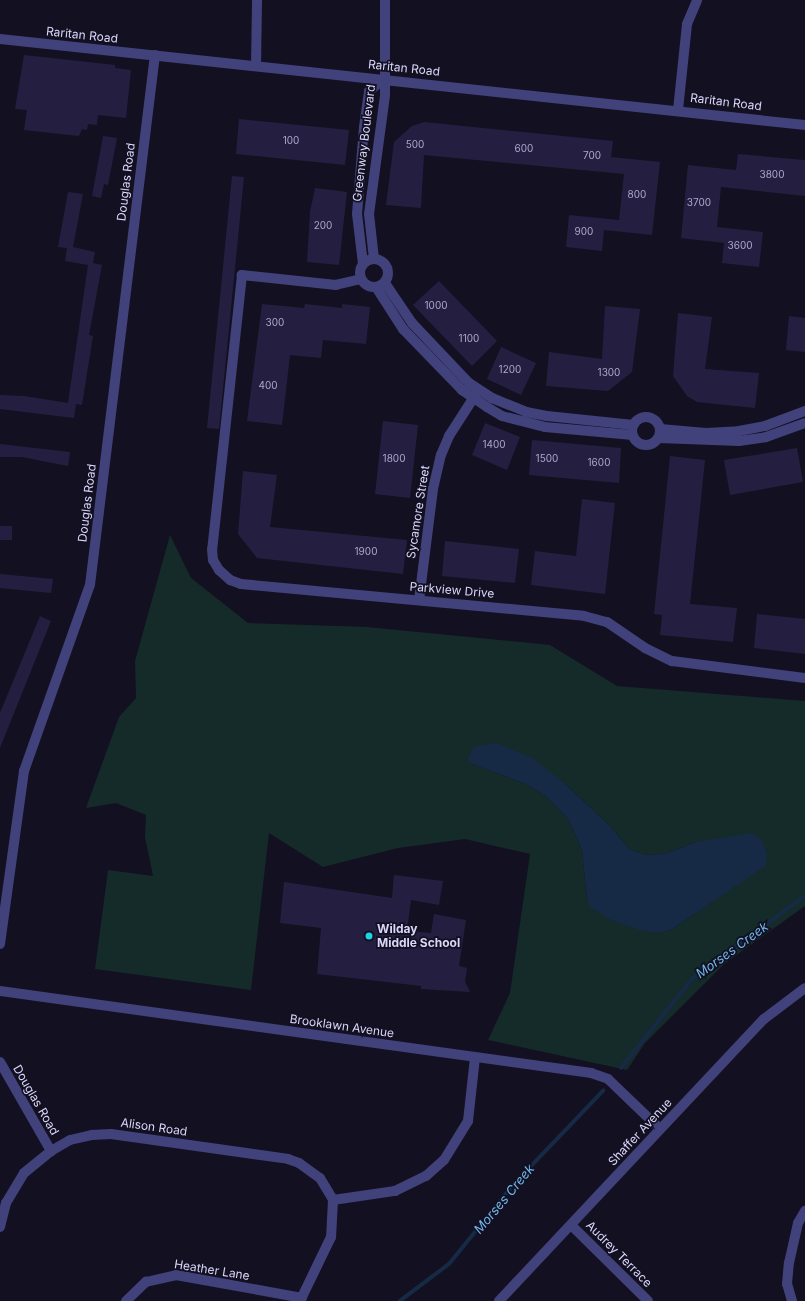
<!DOCTYPE html>
<style>
body{margin:0}
#map{position:relative;width:805px;height:1301px;overflow:hidden;background:#131021;font-family:Inter,sans-serif}
div>[style]{position:absolute}
[style*='--x']{left:calc(var(--x)*1px);top:calc(var(--y)*1px);width:calc(var(--w)*1px);rotate:calc(var(--a)*1deg)}
.green>*{inset:0;background:#142b29}
.water>*{inset:0;background:#162a46}
.stream>*{height:3.5px;margin:-1.75px;padding:0 1.75px;transform-origin:1.75px;border-radius:1.75px;background:#162a46}
.building>*{inset:0;background:#241f40}
.minor>*{height:10px;margin:-5px;padding:0 5px;transform-origin:5px;border-radius:5px;background:#41417b}
.minor>.ring{margin:-5px;padding:0;box-sizing:content-box;background:none;border:10px solid #41417b;border-radius:50%}
.dots>*{width:11px;height:11px;translate:-50% -50%;box-sizing:border-box;border:2px solid #131021;border-radius:50%}
span{translate:-50% -50%;white-space:nowrap;text-align:center;line-height:1.15;-webkit-text-stroke:3.5px #131021;paint-order:stroke}
.number-label{font-size:10px;color:#aba8cc}
.number-label span{-webkit-text-stroke-width:0}
.street-label{font-size:12px;color:#d8d6fa}
.poi-label{font-size:12px;color:#d8d6fa;font-weight:700}
.left{translate:0 -50%;text-align:left}
.water-label{font-size:13px;color:#70b9ed;font-style:italic}
</style>
<div id="map">
<div class="green">
<i style="clip-path:polygon(evenodd,170px 535px,191px 578px,248px 623px,367px 627px,550px 645px,617px 686px,805px 701px,805px 906px,724px 964px,645px 1043px,627px 1070px,488px 1040px,510px 993px,530px 854px,465px 839px,398px 848px,323px 867px,269px 833px,251px 990px,95px 969px,108px 870px,153px 876px,145px 837px,146px 815px,116px 803px,86px 808px,119px 717px,136px 698px,135px 661px,170px 535px,467px 758px,561px 780px,610px 826px,629px 849px,646px 855px,668px 853px,696px 842px,766px 865px,672px 929px,662px 933px,587px 900px,582px 850px,568px 819px,547px 797px,526px 784px,472px 764px,467px 758px)"></i>
</div>
<div class="water">
<i style="clip-path:polygon(496px 743px,530px 757px,561px 780px,610px 826px,629px 849px,646px 855px,668px 853px,696px 842px,752px 833px,763px 842px,767px 854px,766px 866px,672px 929px,662px 933px,643px 931px,611px 920px,591px 907px,587px 900px,582px 850px,568px 819px,547px 797px,526px 784px,472px 764px,467px 759px,474px 747px)"></i>
</div>
<div class="stream">
<i style="--x:621;--y:1068;--w:114;--a:-51.4"></i>
<i style="--x:692;--y:979;--w:140;--a:-36.3"></i>
<i style="--x:400;--y:1301;--w:61;--a:-37.1"></i>
<i style="--x:449;--y:1264;--w:103;--a:-50.9"></i>
<i style="--x:514;--y:1184;--w:129;--a:-46.3"></i>
</div>
<div class="building">
<i style="clip-path:polygon(24px 55px,115px 65px,115px 68px,131px 70px,126px 118px,98px 115px,97px 125px,88px 124px,87px 130px,82px 129px,79px 136px,24px 130px,27px 110px,15px 109px)"></i>
<i style="clip-path:polygon(239px 119px,349px 130px,345px 165px,236px 154px)"></i>
<i style="clip-path:polygon(424px 122px,613px 141px,611px 157px,660px 162px,652px 235px,604px 230px,602px 251px,566px 247px,569px 215px,619px 220px,624px 174px,424px 155px,421px 208px,386px 205px,394px 142px,412px 126px)"></i>
<i style="clip-path:polygon(103px 136px,117px 138px,108px 185px,104px 184px,101px 198px,92px 196px)"></i>
<i style="clip-path:polygon(738px 154px,805px 160px,805px 196px,721px 187px,717px 227px,763px 232px,759px 267px,722px 263px,724px 243px,681px 238px,688px 165px,736px 170px)"></i>
<i style="clip-path:polygon(232px 176px,244px 177px,219px 429px,207px 428px)"></i>
<i style="clip-path:polygon(315px 188px,347px 192px,339px 265px,307px 262px,310px 212px)"></i>
<i style="clip-path:polygon(68px 192px,83px 194px,73px 247px,95px 252px,93px 263px,102px 265px,89px 335px,93px 336px,82px 405px,76px 404px,74px 418px,0 409px,0 395px,24px 396px,68px 403px,88px 265px,65px 261px,67px 248px,58px 247px)"></i>
<i style="clip-path:polygon(439px 281px,497px 341px,472px 366px,413px 305px)"></i>
<i style="clip-path:polygon(262px 304px,304px 308px,305px 304px,342px 308px,342px 304px,370px 307px,366px 344px,323px 340px,321px 358px,290px 355px,282px 425px,247px 421px)"></i>
<i style="clip-path:polygon(605px 306px,640px 309px,632px 372px,608px 391px,546px 386px,549px 352px,602px 359px)"></i>
<i style="clip-path:polygon(678px 313px,712px 317px,705px 369px,759px 373px,755px 408px,697px 402px,687px 396px,673px 376px)"></i>
<i style="clip-path:polygon(789px 316px,805px 318px,805px 352px,786px 350px)"></i>
<i style="clip-path:polygon(501px 347px,536px 363px,521px 395px,487px 379px)"></i>
<i style="clip-path:polygon(383px 421px,418px 425px,410px 498px,375px 494px)"></i>
<i style="clip-path:polygon(485px 423px,520px 437px,507px 470px,472px 455px)"></i>
<i style="clip-path:polygon(532px 440px,621px 448px,619px 483px,529px 475px)"></i>
<i style="clip-path:polygon(0 444px,70px 452px,68px 466px,22px 457px,0 457px)"></i>
<i style="clip-path:polygon(797px 448px,803px 482px,730px 495px,724px 460px)"></i>
<i style="clip-path:polygon(670px 456px,705px 460px,690px 604px,737px 608px,733px 642px,660px 635px,662px 615px,654px 614px)"></i>
<i style="clip-path:polygon(243px 471px,277px 475px,270px 527px,407px 540px,403px 574px,257px 558px,238px 534px)"></i>
<i style="clip-path:polygon(582px 499px,615px 503px,605px 594px,531px 585px,535px 551px,576px 556px)"></i>
<i style="clip-path:polygon(0 526px,12px 526px,12px 540px,0 540px)"></i>
<i style="clip-path:polygon(445px 541px,519px 549px,515px 583px,442px 576px)"></i>
<i style="clip-path:polygon(0 574px,53px 579px,51px 593px,0 588px)"></i>
<i style="clip-path:polygon(757px 614px,805px 619px,805px 654px,754px 648px)"></i>
<i style="clip-path:polygon(40px 616px,51px 621px,0 748px,0 713px)"></i>
<i style="clip-path:polygon(394px 875px,443px 881px,439px 905px,411px 900px,407px 931px,431px 933px,434px 914px,466px 920px,459px 966px,467px 968px,465px 981px,470px 992px,421px 989px,421px 986px,317px 974px,321px 928px,280px 923px,284px 882px,392px 898px)"></i>
</div>
<div class="minor">
<i style="--x:0;--y:39;--w:810;--a:6.1"></i>
<i style="--x:256;--y:66;--w:66;--a:-89.1"></i>
<i style="--x:678;--y:110;--w:86;--a:-84"></i>
<i style="--x:687;--y:24;--w:26;--a:-67"></i>
<i class="ring" style="left:360px;top:259px;width:18px;height:18px"></i>
<i style="--x:374;--y:259;--w:45;--a:-96.3"></i>
<i style="--x:369;--y:214;--w:120;--a:-82.3"></i>
<i style="--x:385;--y:95;--w:95;--a:-90"></i>
<i style="--x:363;--y:264;--w:50;--a:-96.8"></i>
<i style="--x:357;--y:214;--w:87;--a:-85.4"></i>
<i style="--x:364;--y:127;--w:36;--a:-82"></i>
<i style="--x:369;--y:91;--w:19;--a:-39"></i>
<i style="--x:361;--y:279;--w:26;--a:167"></i>
<i style="--x:336;--y:285;--w:95;--a:-173.9"></i>
<i style="--x:242;--y:275;--w:276;--a:96.2"></i>
<i style="--x:212;--y:549;--w:11;--a:85"></i>
<i style="--x:213;--y:560;--w:12;--a:59"></i>
<i style="--x:219;--y:570;--w:15;--a:42"></i>
<i style="--x:230;--y:580;--w:12;--a:20"></i>
<i style="--x:241;--y:584;--w:344;--a:5.3"></i>
<i style="--x:584;--y:616;--w:24;--a:15"></i>
<i style="--x:607;--y:622;--w:46;--a:34.4"></i>
<i style="--x:645;--y:648;--w:30;--a:26"></i>
<i style="--x:672;--y:661;--w:134;--a:7.3"></i>
<i style="--x:385;--y:283;--w:48;--a:56"></i>
<i style="--x:412;--y:323;--w:83;--a:46.5"></i>
<i style="--x:469;--y:383;--w:27;--a:33"></i>
<i style="--x:492;--y:398;--w:37;--a:22"></i>
<i style="--x:526;--y:412;--w:21;--a:11"></i>
<i style="--x:547;--y:416;--w:87;--a:5.9"></i>
<i style="--x:376;--y:287;--w:50;--a:57.3"></i>
<i style="--x:403;--y:329;--w:85;--a:46"></i>
<i style="--x:462;--y:390;--w:30;--a:34"></i>
<i style="--x:487;--y:407;--w:17;--a:31"></i>
<i style="--x:502;--y:416;--w:44;--a:14.3"></i>
<i style="--x:545;--y:427;--w:88;--a:5.2"></i>
<i class="ring" style="left:632px;top:417px;width:18px;height:18px"></i>
<i style="--x:660;--y:429;--w:46;--a:5"></i>
<i style="--x:706;--y:433;--w:33;--a:-3"></i>
<i style="--x:739;--y:431;--w:26;--a:-11"></i>
<i style="--x:765;--y:426;--w:43;--a:-20.6"></i>
<i style="--x:659;--y:438;--w:80;--a:2.1"></i>
<i style="--x:739;--y:441;--w:27;--a:-8"></i>
<i style="--x:766;--y:437;--w:41;--a:-19.7"></i>
<i style="--x:419;--y:600;--w:112;--a:-82.8"></i>
<i style="--x:433;--y:489;--w:35;--a:-77"></i>
<i style="--x:441;--y:455;--w:21;--a:-67"></i>
<i style="--x:449;--y:436;--w:50;--a:-57.3"></i>
<i style="--x:0;--y:944;--w:175;--a:-82.1"></i>
<i style="--x:24;--y:771;--w:197;--a:-70.5"></i>
<i style="--x:90;--y:585;--w:534;--a:-83.01"></i>
<i style="--x:0;--y:991;--w:597;--a:7.9"></i>
<i style="--x:591;--y:1073;--w:18;--a:19"></i>
<i style="--x:608;--y:1079;--w:72;--a:43.9"></i>
<i style="--x:0;--y:1062;--w:103;--a:60.2"></i>
<i style="--x:333;--y:1200;--w:63;--a:-8.3"></i>
<i style="--x:395;--y:1191;--w:34;--a:-26"></i>
<i style="--x:426;--y:1176;--w:24;--a:-42"></i>
<i style="--x:444;--y:1160;--w:46;--a:-58.4"></i>
<i style="--x:468;--y:1121;--w:63;--a:-83.7"></i>
<i style="--x:571;--y:1225;--w:108;--a:44.6"></i>
<i style="--x:0;--y:1227;--w:25;--a:-76"></i>
<i style="--x:6;--y:1203;--w:35;--a:-59"></i>
<i style="--x:24;--y:1173;--w:35;--a:-39"></i>
<i style="--x:51;--y:1151;--w:22;--a:-30"></i>
<i style="--x:70;--y:1140;--w:23;--a:-13"></i>
<i style="--x:92;--y:1135;--w:19;--a:-3"></i>
<i style="--x:111;--y:1134;--w:179;--a:8"></i>
<i style="--x:288;--y:1159;--w:12;--a:20"></i>
<i style="--x:299;--y:1163;--w:26;--a:36"></i>
<i style="--x:320;--y:1178;--w:26;--a:59"></i>
<i style="--x:333;--y:1200;--w:37;--a:93"></i>
<i style="--x:331;--y:1237;--w:71;--a:115.8"></i>
<i style="--x:126;--y:1301;--w:28;--a:-44"></i>
<i style="--x:146;--y:1282;--w:31;--a:-13"></i>
<i style="--x:176;--y:1275;--w:128;--a:10.3"></i>
<i style="--x:499;--y:1301;--w:387;--a:-46.8"></i>
<i style="--x:764;--y:1019;--w:51;--a:-37.1"></i>
<i style="--x:792;--y:1301;--w:18;--a:-106"></i>
<i style="--x:787;--y:1284;--w:21;--a:-85"></i>
<i style="--x:789;--y:1263;--w:41;--a:-77.3"></i>
<i style="--x:798;--y:1223;--w:14;--a:-60"></i>
</div>
<div class="dots">
<i style="left:369px;top:936px;background:#1cd5e0"></i>
</div>
<div class="number-label">
<span style="left:291px;top:141px">100</span>
<span style="left:415px;top:145px">500</span>
<span style="left:524px;top:149px">600</span>
<span style="left:592px;top:156px">700</span>
<span style="left:772px;top:175px">3800</span>
<span style="left:637px;top:195px">800</span>
<span style="left:699px;top:203px">3700</span>
<span style="left:323px;top:226px">200</span>
<span style="left:584px;top:232px">900</span>
<span style="left:740px;top:246px">3600</span>
<span style="left:436px;top:306px">1000</span>
<span style="left:275px;top:323px">300</span>
<span style="left:469px;top:339px">1100</span>
<span style="left:510px;top:370px">1200</span>
<span style="left:609px;top:373px">1300</span>
<span style="left:268px;top:386px">400</span>
<span style="left:494px;top:445px">1400</span>
<span style="left:394px;top:459px">1800</span>
<span style="left:547px;top:459px">1500</span>
<span style="left:599px;top:463px">1600</span>
<span style="left:366px;top:552px">1900</span>
</div>
<div class="street-label">
<span style="left:82px;top:35px;rotate:6deg">Raritan Road</span>
<span style="left:404px;top:68px;rotate:6deg">Raritan Road</span>
<span style="left:726px;top:102px;rotate:7deg">Raritan Road</span>
<span style="left:364px;top:143px;rotate:-83deg">Greenway Boulevard</span>
<span style="left:126px;top:182px;rotate:-83deg">Douglas Road</span>
<span style="left:87px;top:503px;rotate:-83deg">Douglas Road</span>
<span style="left:418px;top:512px;rotate:-81deg">Sycamore Street</span>
<span style="left:452px;top:590px;rotate:5deg">Parkview Drive</span>
<span style="left:342px;top:1026px;rotate:8deg">Brooklawn Avenue</span>
<span style="left:36px;top:1100px;rotate:60deg">Douglas Road</span>
<span style="left:154px;top:1127px;rotate:8deg">Alison Road</span>
<span style="left:640px;top:1132px;rotate:-47deg">Shaffer Avenue</span>
<span style="left:619px;top:1254px;rotate:45deg">Audrey Terrace</span>
<span style="left:212px;top:1270px;rotate:9deg">Heather Lane</span>
</div>
<div class="poi-label">
<span class="left" style="left:377px;top:936px">Wilday<br>Middle School</span>
</div>
<div class="water-label">
<span style="left:732px;top:950px;rotate:-36deg">Morses Creek</span>
<span style="left:504px;top:1199px;rotate:-50deg">Morses Creek</span>
</div>
</div>
